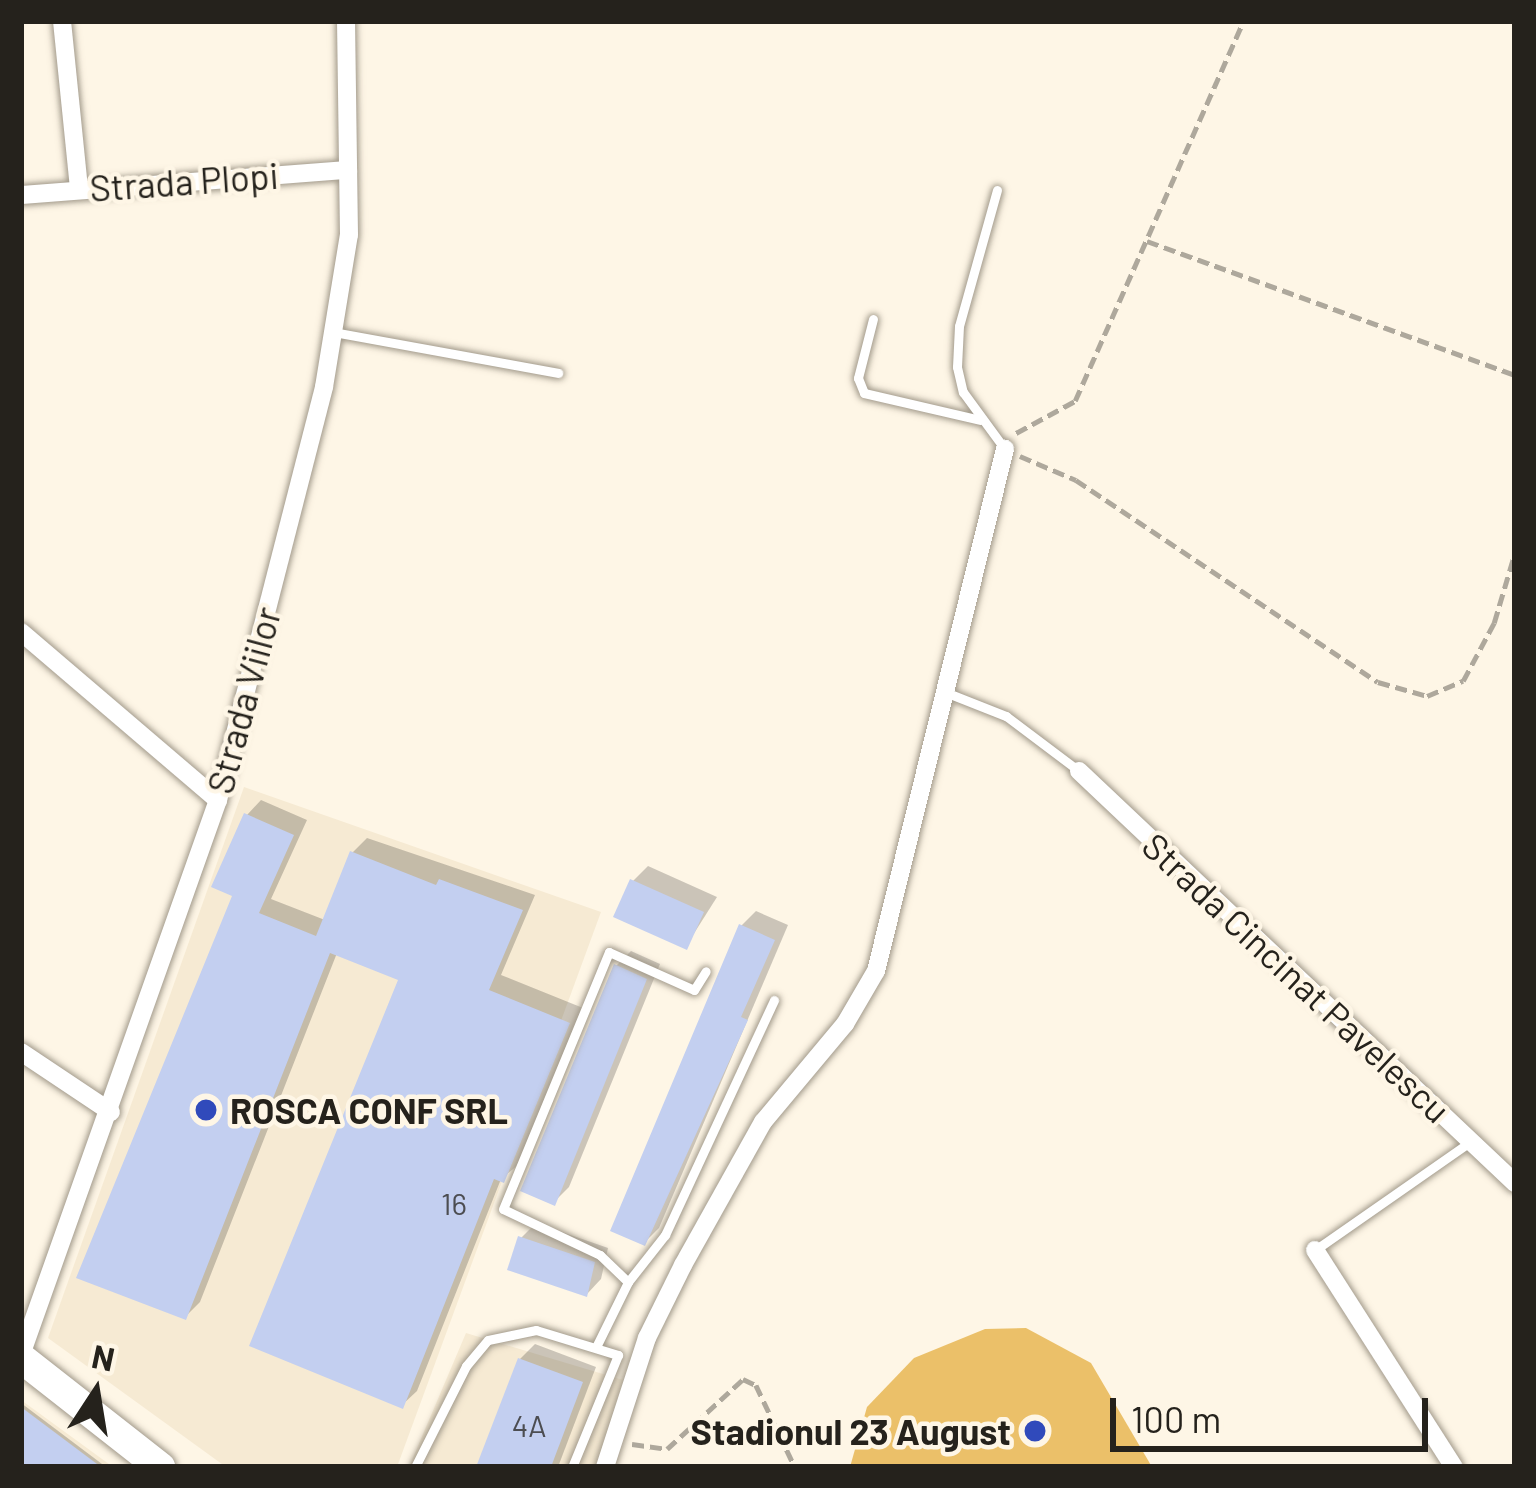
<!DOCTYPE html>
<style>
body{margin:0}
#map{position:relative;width:1536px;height:1488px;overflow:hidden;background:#fef6e6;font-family:Barlow,sans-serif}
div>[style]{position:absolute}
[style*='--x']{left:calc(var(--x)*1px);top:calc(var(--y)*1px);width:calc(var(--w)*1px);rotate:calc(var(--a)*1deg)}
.built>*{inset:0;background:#f6ead3}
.green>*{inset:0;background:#ebc069}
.shadow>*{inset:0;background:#0003}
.building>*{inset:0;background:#c3cff0}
.path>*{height:4.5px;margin-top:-2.25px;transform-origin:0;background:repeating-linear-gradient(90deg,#aea89c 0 12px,transparent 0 18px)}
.roads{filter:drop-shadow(0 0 3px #a29a8b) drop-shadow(0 0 3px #a29a8b)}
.lane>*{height:9px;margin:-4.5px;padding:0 4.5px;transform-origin:4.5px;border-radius:4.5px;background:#fff}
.street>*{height:18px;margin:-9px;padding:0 9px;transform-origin:9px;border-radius:9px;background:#fff}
.primary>*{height:30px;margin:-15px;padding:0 15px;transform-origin:15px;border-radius:15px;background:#fff}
.dots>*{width:33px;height:33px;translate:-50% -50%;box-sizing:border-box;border:6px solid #fef6e6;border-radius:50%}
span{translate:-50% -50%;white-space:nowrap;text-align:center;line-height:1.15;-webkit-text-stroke:9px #fef6e6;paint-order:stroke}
.number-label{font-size:30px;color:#4c4d51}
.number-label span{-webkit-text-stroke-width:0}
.street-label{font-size:36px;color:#25221c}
.poi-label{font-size:36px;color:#25221c;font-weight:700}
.left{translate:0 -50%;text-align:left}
.right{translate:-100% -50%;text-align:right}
.frame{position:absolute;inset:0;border:24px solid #25221c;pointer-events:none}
.north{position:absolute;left:36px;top:1332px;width:120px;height:120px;-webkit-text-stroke:9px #fef6e6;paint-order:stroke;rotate:12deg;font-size:33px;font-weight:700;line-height:48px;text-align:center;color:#25221c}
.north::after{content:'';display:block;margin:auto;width:42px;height:54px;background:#25221c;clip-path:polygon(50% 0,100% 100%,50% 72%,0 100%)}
.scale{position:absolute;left:1110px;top:1398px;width:318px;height:54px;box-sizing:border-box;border:6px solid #25221c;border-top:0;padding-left:15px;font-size:36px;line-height:42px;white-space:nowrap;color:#25221c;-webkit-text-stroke:9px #fef6e6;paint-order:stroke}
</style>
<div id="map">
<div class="built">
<i style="clip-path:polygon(244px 787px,601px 912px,397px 1467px,226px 1467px,48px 1338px)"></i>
<i style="clip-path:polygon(466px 1333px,623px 1380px,597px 1467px,409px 1467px)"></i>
<i style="clip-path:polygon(21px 1400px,113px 1467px,21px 1467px)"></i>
</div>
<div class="green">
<i style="clip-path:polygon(1026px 1328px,1091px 1363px,1152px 1467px,850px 1467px,867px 1407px,914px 1358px,985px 1329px)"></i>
</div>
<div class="shadow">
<i style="clip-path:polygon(261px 800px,307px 820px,271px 899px,325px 920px,352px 853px,367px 838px,535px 895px,501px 975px,583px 1008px,518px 1165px,501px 1179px,417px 1391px,402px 1405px,402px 978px,337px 953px,200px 1302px,185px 1317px,247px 815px)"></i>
<i style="clip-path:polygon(648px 866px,717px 897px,686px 946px,633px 881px)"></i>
<i style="clip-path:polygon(756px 911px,788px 925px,659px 1228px,644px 1243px,741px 926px)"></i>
<i style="clip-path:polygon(631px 951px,660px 964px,569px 1187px,554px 1202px,616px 966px)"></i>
<i style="clip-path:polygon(536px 1223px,608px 1248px,601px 1279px,587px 1294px,521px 1238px)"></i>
<i style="clip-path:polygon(535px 1344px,596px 1367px,558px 1467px,479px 1467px,520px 1359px)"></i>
<i style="clip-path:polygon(21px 1403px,106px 1467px,21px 1467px)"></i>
</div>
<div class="building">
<i style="clip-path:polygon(244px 813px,294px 835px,259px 913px,316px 936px,350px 851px,436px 885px,439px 879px,523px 910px,489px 990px,570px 1023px,504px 1183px,494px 1179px,403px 1409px,249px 1346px,398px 980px,330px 953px,186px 1320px,76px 1278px,232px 896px,211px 887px)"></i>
<i style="clip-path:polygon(630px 879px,704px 912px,687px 950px,613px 917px)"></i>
<i style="clip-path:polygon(739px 924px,775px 940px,741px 1017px,748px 1020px,645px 1246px,610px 1231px)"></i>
<i style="clip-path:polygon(614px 964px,647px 979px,555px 1206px,520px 1191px)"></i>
<i style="clip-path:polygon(518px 1236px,595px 1262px,587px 1297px,507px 1270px)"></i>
<i style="clip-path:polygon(518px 1358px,583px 1382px,551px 1467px,476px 1467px)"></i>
<i style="clip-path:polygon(21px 1407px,101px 1467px,21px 1467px)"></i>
</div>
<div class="path">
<i style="--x:1147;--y:241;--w:392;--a:20"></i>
<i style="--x:1016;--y:433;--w:67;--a:-28.5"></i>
<i style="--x:1075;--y:401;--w:415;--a:-66.1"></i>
<i style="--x:1020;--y:456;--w:61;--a:23.2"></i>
<i style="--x:1076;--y:480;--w:363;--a:33.8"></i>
<i style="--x:1378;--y:682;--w:51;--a:15.9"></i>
<i style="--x:1427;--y:696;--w:39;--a:-23"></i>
<i style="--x:1463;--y:681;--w:66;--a:-61.9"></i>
<i style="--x:1494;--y:623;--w:74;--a:-73.5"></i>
<i style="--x:632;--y:1444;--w:35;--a:8"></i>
<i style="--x:667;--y:1449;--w:103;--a:-42.6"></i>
<i style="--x:743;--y:1379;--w:14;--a:25"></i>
<i style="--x:756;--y:1385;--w:91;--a:64.6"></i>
</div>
<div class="roads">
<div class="lane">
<i style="--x:997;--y:190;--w:141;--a:105.6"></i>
<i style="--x:959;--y:326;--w:41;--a:92.8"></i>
<i style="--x:957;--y:367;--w:26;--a:77"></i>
<i style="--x:963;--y:392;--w:69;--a:53.8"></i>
<i style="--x:873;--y:319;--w:61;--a:104.3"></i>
<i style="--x:858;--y:378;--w:16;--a:68"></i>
<i style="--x:864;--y:393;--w:119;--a:13.1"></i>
<i style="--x:333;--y:332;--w:229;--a:10.3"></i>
<i style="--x:945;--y:692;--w:66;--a:21.5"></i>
<i style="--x:1006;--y:716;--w:91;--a:37"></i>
<i style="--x:1315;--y:1250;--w:189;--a:-34.9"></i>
<i style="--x:628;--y:1282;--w:39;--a:-136"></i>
<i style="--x:600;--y:1255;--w:107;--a:-154.6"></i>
<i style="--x:503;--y:1209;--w:278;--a:-67.6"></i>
<i style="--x:609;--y:952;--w:93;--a:24.1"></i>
<i style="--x:694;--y:990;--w:22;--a:-58"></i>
<i style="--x:596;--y:1347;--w:72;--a:-63.8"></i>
<i style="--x:628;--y:1282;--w:60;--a:-51.8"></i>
<i style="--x:665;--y:1235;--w:259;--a:-65.1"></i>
<i style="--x:415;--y:1467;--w:113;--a:-63.2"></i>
<i style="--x:466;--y:1366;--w:34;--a:-50"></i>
<i style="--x:488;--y:1340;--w:49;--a:-11.8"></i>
<i style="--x:536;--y:1330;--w:86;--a:17"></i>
<i style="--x:618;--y:1355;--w:121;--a:112.3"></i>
</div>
<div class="street">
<i style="--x:62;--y:21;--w:167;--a:84.2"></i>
<i style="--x:21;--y:195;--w:328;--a:-4.4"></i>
<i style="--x:21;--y:632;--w:259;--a:40.5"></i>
<i style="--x:1079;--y:771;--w:600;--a:43.38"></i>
<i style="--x:21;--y:1052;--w:108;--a:33.7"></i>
<i style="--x:1315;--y:1250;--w:258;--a:57.4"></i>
<i style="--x:21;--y:1355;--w:589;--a:-70.46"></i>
<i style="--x:218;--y:800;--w:426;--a:-75.6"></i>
<i style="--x:324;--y:387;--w:154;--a:-80.7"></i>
<i style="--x:349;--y:235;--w:214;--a:-90.8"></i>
<i style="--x:605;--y:1467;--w:136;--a:-72"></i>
<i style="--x:647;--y:1338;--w:81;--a:-63.7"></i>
<i style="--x:683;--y:1265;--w:164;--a:-60.8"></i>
<i style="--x:763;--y:1122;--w:128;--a:-50.1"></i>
<i style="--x:845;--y:1024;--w:61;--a:-59.7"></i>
<i style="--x:876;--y:971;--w:538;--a:-76.12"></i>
</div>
<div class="primary">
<i style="--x:21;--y:1358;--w:177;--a:38.1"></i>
</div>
</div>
<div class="dots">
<i style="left:206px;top:1110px;background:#304abb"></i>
<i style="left:1035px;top:1431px;background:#304abb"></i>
</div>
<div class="number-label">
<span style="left:454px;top:1203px">16</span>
<span style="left:529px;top:1425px">4A</span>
</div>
<div class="street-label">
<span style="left:184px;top:181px;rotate:-4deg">Strada Plopi</span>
<span style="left:243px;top:700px;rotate:-75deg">Strada Viilor</span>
<span style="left:1297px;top:977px;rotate:43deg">Strada Cincinat Pavelescu</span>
</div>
<div class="poi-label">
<span class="left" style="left:230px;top:1110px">ROSCA CONF SRL</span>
<span class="right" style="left:1011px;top:1431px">Stadionul 23 August</span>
</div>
<div class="frame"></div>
<div class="north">N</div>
<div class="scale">100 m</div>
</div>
